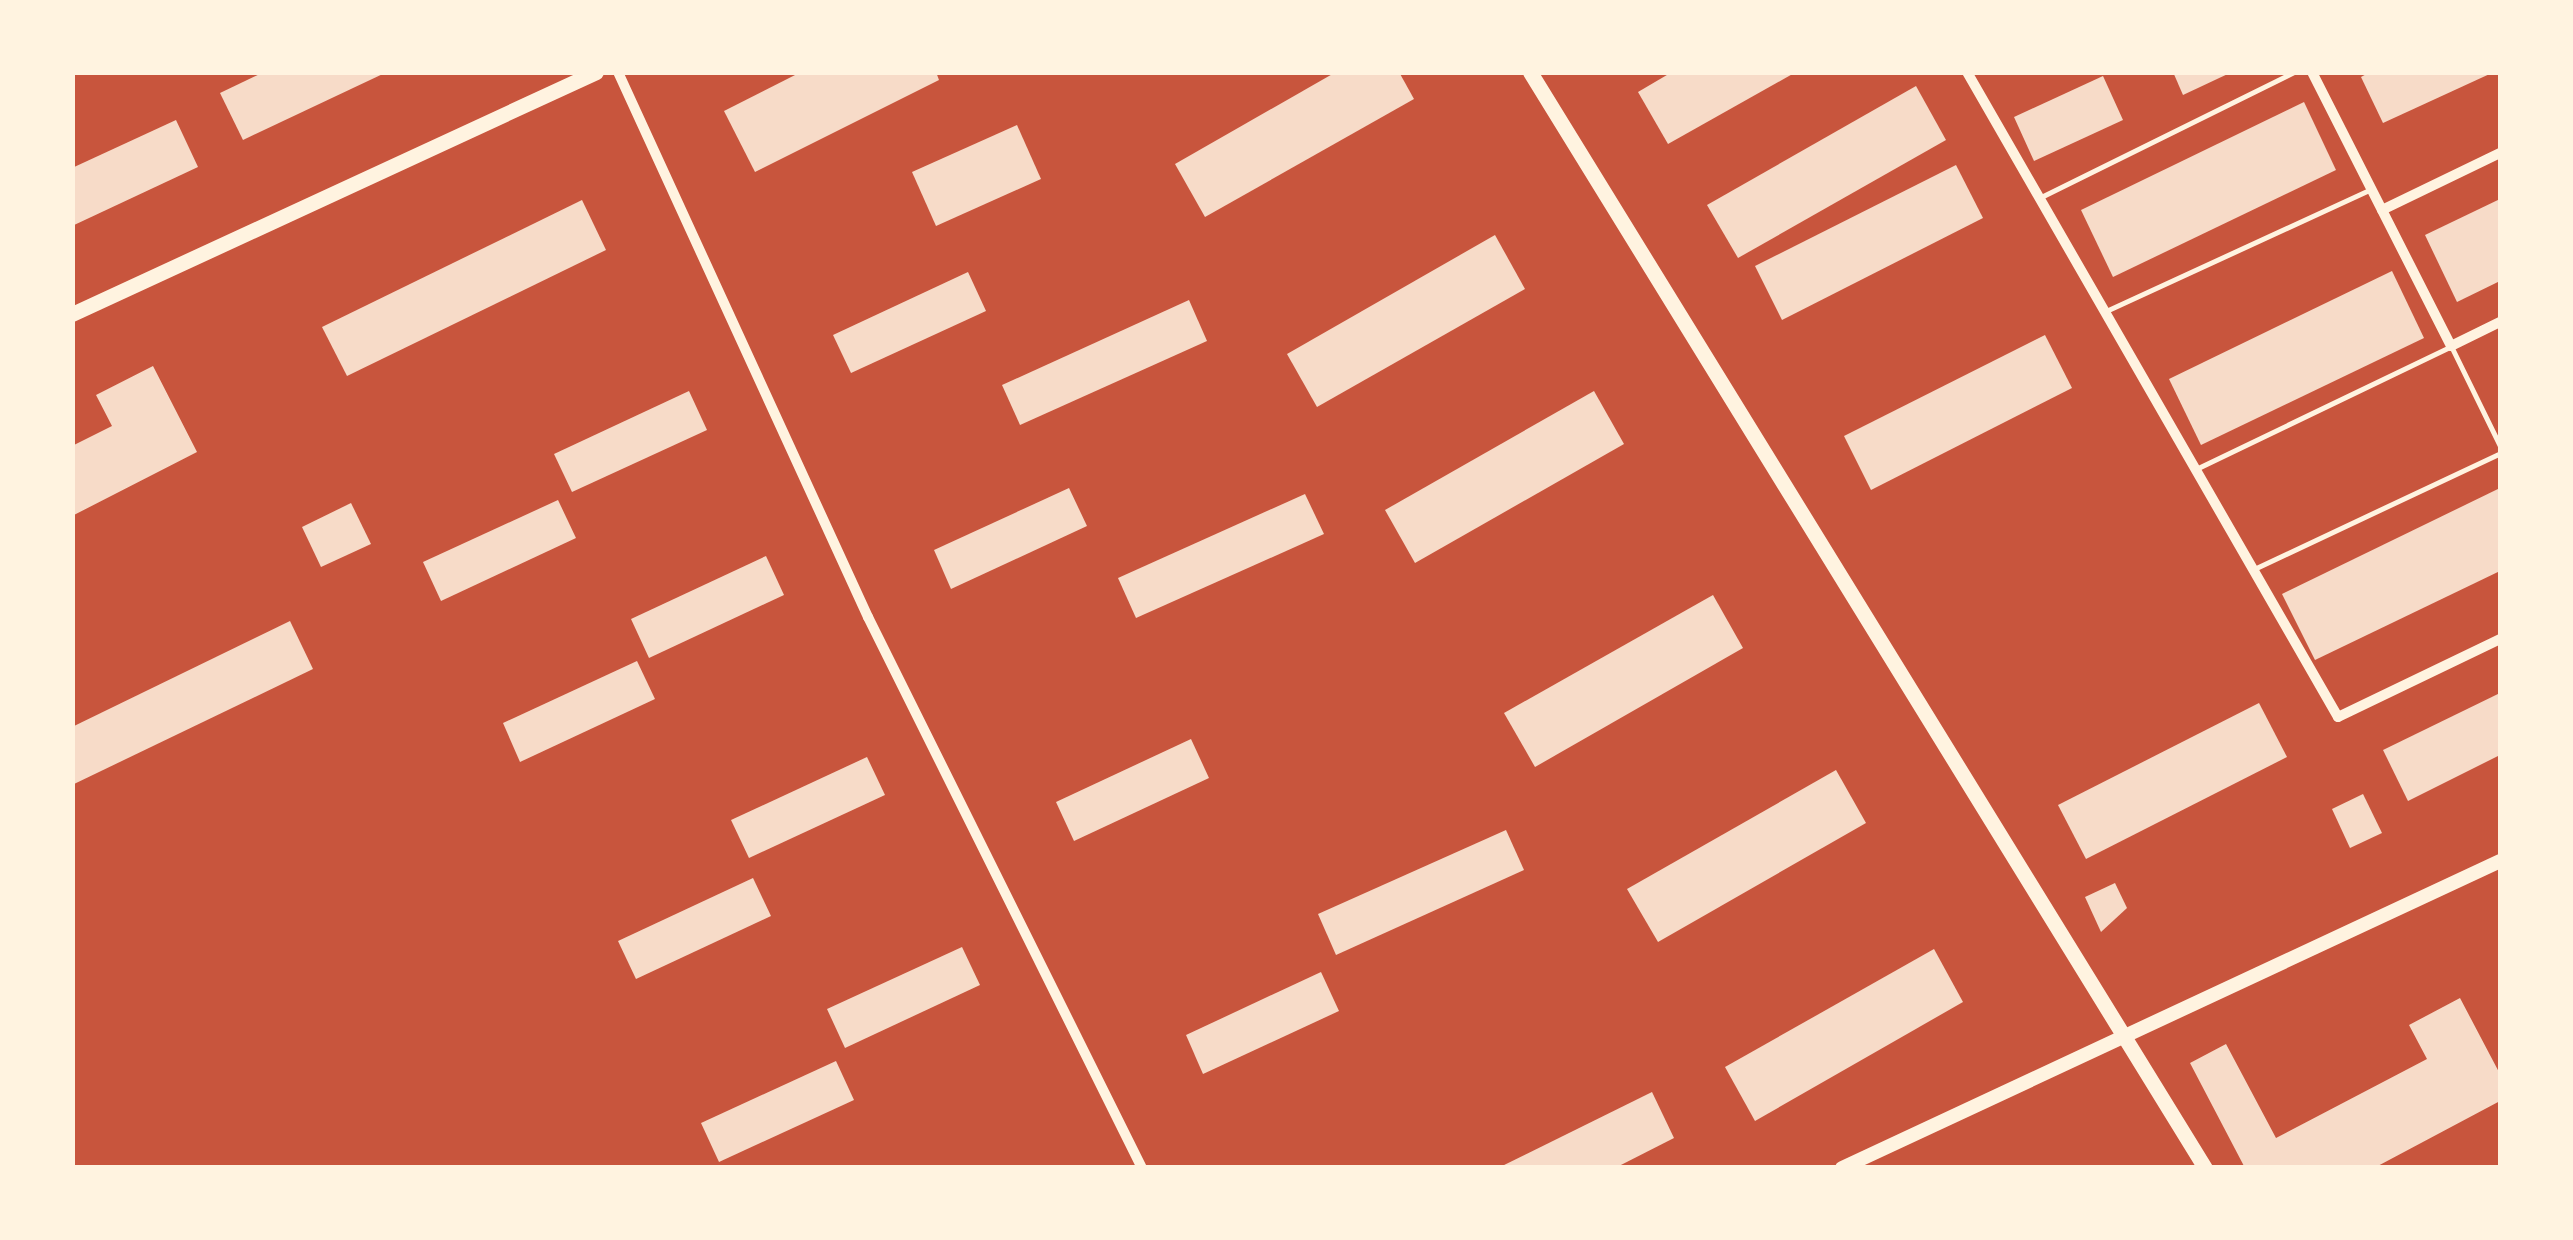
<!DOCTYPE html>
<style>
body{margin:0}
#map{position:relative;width:2573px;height:1240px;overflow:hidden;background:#c8553d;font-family:Montserrat,sans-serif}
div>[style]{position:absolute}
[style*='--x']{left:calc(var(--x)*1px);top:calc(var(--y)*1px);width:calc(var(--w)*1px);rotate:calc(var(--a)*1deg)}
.building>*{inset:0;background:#f7dbc8}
.service>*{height:5px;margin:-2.5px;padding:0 2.5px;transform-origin:2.5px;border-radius:2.5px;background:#fff3e0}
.minor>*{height:10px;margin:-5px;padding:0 5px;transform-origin:5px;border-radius:5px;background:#fff3e0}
.tertiary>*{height:14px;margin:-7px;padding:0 7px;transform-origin:7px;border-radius:7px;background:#fff3e0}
.secondary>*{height:15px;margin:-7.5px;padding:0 7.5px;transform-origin:7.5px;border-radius:7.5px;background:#fff3e0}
span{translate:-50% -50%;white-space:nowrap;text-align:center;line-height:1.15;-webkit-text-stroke:8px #fff3e0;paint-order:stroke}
.frame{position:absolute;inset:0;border:75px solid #fff3e0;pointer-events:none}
</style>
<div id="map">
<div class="building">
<i style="clip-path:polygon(264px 72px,387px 72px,243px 140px,220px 93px)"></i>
<i style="clip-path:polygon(801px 72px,936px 72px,939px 80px,755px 172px,724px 111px)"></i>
<i style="clip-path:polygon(1336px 72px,1399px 72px,1414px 99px,1205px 217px,1175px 164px)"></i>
<i style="clip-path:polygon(1672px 72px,1796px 72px,1668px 144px,1638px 92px)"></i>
<i style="clip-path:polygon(2173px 72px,2232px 72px,2183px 95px)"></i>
<i style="clip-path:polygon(2370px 72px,2494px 72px,2383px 123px,2361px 77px)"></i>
<i style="clip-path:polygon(2103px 76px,2123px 120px,2034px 161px,2014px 117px)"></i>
<i style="clip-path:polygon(1916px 86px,1946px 140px,1738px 258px,1707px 205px)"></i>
<i style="clip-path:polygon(2304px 102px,2336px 170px,2113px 277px,2081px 210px)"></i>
<i style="clip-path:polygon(176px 120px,198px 167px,72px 226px,72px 168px)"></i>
<i style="clip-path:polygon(1017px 125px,1041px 179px,936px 226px,912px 172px)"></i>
<i style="clip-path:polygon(1956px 165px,1983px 218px,1782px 320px,1755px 266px)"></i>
<i style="clip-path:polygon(2500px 199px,2500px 281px,2457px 302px,2425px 235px)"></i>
<i style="clip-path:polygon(582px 200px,606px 250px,347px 376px,322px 327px)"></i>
<i style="clip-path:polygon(1495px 235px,1525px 289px,1317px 407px,1287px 354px)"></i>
<i style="clip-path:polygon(2392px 271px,2424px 338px,2201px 445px,2169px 379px)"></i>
<i style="clip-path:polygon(968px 272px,986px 311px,851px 373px,833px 335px)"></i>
<i style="clip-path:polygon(1189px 300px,1207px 341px,1020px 425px,1002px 385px)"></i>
<i style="clip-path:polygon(2045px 335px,2072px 388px,1871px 490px,1844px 436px)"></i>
<i style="clip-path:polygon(153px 366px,197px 452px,72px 516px,72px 446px,112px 426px,96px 395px)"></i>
<i style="clip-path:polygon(689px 391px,707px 430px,572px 492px,554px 454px)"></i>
<i style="clip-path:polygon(1594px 391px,1624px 444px,1415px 563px,1385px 510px)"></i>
<i style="clip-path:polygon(1069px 488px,1087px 526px,951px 589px,934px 550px)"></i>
<i style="clip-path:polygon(2500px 488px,2500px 571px,2315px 660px,2282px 594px)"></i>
<i style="clip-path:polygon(1305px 494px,1324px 534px,1136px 618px,1118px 578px)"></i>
<i style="clip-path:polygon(558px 500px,576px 538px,441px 601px,423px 562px)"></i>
<i style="clip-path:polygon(351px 503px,371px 544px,321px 567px,302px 527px)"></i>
<i style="clip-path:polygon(766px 556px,784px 595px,649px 658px,631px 619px)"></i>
<i style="clip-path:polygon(1713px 595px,1743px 648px,1535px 767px,1504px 713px)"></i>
<i style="clip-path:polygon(290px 621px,313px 669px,72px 785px,72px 727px)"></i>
<i style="clip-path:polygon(637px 661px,655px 699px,520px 762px,503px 723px)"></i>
<i style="clip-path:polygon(2500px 693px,2500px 755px,2408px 801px,2383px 750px)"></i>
<i style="clip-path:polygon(2259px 703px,2287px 757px,2086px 859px,2058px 805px)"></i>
<i style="clip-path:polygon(1191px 739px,1209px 778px,1074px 841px,1056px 802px)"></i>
<i style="clip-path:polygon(867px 757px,885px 795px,749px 858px,731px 820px)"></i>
<i style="clip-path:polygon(1836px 770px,1866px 823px,1658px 942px,1627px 889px)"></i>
<i style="clip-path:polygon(2363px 794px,2382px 833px,2350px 848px,2332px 809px)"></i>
<i style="clip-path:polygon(1506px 830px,1524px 870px,1336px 955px,1318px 914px)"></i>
<i style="clip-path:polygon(753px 878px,771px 916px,636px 979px,618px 941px)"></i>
<i style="clip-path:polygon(2115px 883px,2127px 908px,2101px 932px,2085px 897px)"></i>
<i style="clip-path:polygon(962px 947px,980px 985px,845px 1048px,827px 1009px)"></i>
<i style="clip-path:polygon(1934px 949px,1963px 1002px,1755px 1121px,1725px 1067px)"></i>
<i style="clip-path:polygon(1321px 972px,1339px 1011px,1203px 1074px,1186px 1035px)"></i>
<i style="clip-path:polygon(2460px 998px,2500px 1074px,2500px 1101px,2374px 1168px,2245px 1168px,2190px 1063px,2226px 1044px,2276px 1138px,2427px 1059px,2409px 1025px)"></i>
<i style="clip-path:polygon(836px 1061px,854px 1100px,719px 1162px,701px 1123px)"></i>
<i style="clip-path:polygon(1652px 1092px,1674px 1138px,1615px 1168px,1498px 1168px)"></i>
</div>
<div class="service">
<i style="--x:2041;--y:197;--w:282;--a:-26.3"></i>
<i style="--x:2106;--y:311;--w:292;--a:-24.7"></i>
<i style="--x:2198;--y:468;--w:281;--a:-25.7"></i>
<i style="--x:2451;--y:346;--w:111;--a:63.9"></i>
<i style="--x:2254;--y:569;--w:272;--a:-25.2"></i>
</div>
<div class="minor">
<i style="--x:618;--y:72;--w:600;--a:65.36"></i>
<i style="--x:868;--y:617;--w:615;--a:63.56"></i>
<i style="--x:1967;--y:72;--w:744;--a:60.09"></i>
<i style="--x:2338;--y:717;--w:180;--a:-25.7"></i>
<i style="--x:2312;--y:72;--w:307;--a:63.1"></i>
<i style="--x:2451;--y:346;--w:55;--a:-26.1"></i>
<i style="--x:2382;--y:210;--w:131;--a:-25.8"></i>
</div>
<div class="tertiary">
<i style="--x:1842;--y:1168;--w:726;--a:-25.01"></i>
</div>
<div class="secondary">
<i style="--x:1530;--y:72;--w:1287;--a:58.37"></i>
<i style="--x:72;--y:314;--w:577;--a:-24.79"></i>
</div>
<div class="frame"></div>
</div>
